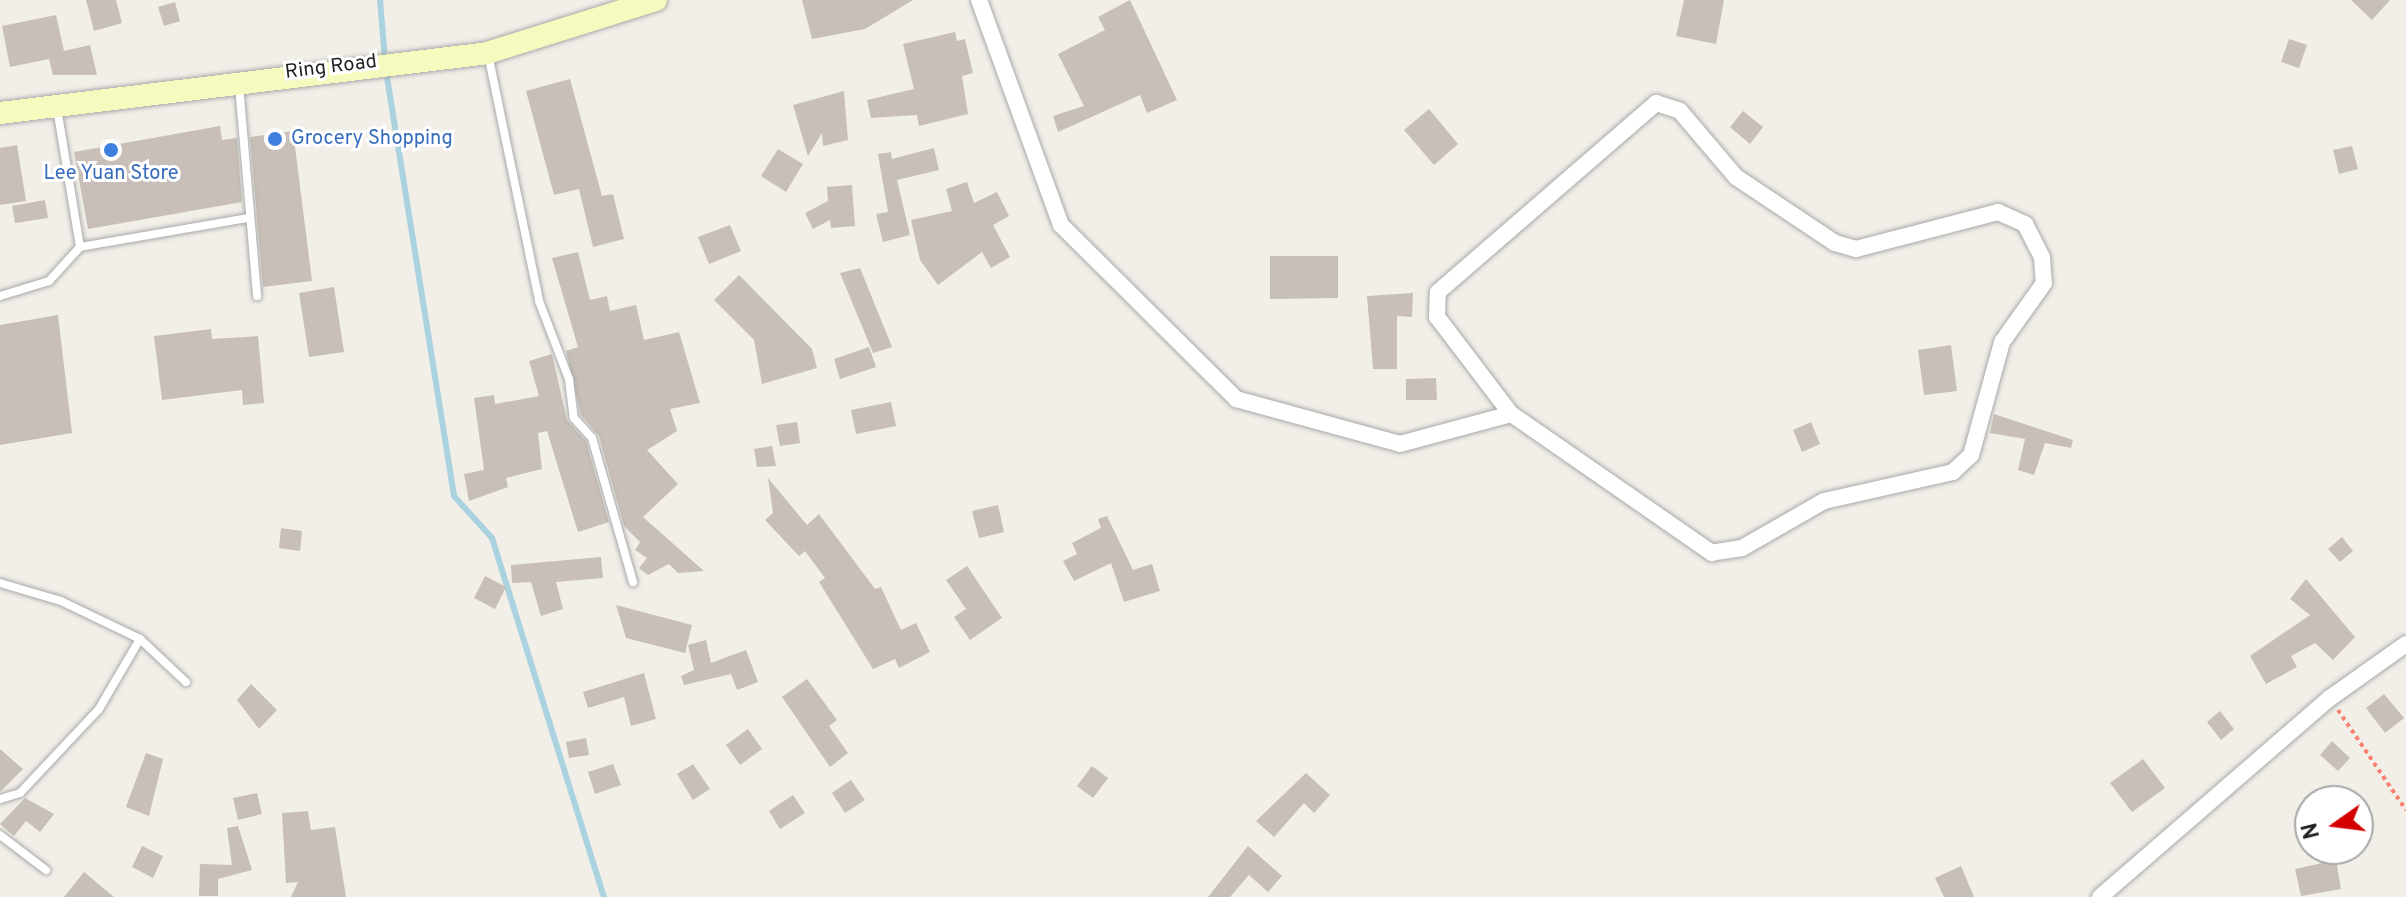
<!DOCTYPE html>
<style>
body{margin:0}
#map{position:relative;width:2406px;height:897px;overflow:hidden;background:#f2efe9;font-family:Overpass,sans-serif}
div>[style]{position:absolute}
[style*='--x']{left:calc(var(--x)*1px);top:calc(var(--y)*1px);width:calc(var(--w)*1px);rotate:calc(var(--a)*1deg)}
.stream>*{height:6px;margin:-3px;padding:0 3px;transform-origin:3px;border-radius:3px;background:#aad3df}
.building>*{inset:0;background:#c7bfb8}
.path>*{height:4px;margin-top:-2px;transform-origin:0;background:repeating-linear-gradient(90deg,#fa8072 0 4px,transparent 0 8px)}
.roads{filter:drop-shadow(0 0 2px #a9a9a9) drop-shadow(0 0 2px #a9a9a9)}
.lane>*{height:8px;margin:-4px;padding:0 4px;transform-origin:4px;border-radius:4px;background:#fff}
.street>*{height:16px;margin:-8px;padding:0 8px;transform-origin:8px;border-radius:8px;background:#fff}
.secondary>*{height:22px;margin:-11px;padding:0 11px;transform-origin:11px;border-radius:11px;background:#f7fabf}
.dots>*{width:22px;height:22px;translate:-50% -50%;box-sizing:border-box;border:4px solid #fff;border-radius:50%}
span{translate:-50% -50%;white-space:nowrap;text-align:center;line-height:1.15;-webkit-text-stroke:6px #fff;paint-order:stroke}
.street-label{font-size:20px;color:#222}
.shop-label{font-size:20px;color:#366cbe}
.left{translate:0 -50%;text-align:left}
.north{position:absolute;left:2294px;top:785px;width:80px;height:80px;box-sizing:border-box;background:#fff;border:2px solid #a7a7a7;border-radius:50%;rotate:256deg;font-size:22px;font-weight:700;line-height:32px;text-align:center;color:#222}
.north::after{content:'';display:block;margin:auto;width:28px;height:36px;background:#d40000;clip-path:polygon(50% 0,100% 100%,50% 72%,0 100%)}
</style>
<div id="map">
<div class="stream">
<i style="--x:380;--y:0;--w:60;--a:85.2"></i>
<i style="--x:386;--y:71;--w:430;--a:80.9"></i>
<i style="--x:454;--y:496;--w:57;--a:47.9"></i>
<i style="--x:492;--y:538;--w:376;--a:72.7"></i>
</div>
<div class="building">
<i style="clip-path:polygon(86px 0,116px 0,122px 23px,94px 31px)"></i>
<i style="clip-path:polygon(802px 0,913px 0,865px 29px,812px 39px)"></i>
<i style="clip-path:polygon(1130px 0,1177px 100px,1147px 113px,1140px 95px,1058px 132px,1053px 116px,1084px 106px,1058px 54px,1105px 30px,1098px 17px)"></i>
<i style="clip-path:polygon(1684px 0,1724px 0,1716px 44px,1676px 36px)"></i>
<i style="clip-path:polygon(2351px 0,2390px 0,2372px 20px)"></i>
<i style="clip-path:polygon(175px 2px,180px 21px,164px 26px,158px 7px)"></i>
<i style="clip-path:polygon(56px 15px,64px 51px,90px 45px,97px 75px,53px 75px,49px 59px,10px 67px,2px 26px)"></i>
<i style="clip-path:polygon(955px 32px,957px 41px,965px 39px,973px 73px,962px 76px,968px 114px,919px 126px,917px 115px,871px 118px,867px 100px,914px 89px,903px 44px)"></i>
<i style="clip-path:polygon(2289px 39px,2307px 45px,2299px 68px,2281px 62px)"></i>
<i style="clip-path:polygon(570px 79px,602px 196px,613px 194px,624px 239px,593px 247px,579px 189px,554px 195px,526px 91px)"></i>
<i style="clip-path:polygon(844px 91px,848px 140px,823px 146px,822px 133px,808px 156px,793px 105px)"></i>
<i style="clip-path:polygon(1429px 109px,1458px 144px,1434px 165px,1404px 130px)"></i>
<i style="clip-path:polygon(1743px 111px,1763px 127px,1750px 144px,1730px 127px)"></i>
<i style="clip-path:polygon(220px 126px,222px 140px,237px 138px,242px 202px,88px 229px,74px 152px)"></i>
<i style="clip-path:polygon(293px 131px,312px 281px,263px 287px,250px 137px)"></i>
<i style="clip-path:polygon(17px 145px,26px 201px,0 205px,0 148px)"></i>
<i style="clip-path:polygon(2352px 146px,2358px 169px,2339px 174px,2333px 150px)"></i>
<i style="clip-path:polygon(934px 148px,939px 170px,897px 180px,910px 235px,883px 242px,876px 214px,888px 212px,878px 154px,891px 152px,892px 159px)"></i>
<i style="clip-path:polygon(778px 149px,803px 164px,786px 192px,761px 176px)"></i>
<i style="clip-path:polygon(967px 182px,974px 203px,997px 192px,1009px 216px,993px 225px,1010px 257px,991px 268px,982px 252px,938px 285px,920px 260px,911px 220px,952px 211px,946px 189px)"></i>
<i style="clip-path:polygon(852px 185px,855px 226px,831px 228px,830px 220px,813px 229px,805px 213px,828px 201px,827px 187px)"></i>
<i style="clip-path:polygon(45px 200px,48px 218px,15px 223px,12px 206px)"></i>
<i style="clip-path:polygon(730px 225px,741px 251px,709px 264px,698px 237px)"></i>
<i style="clip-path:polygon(578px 252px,590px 300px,607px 296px,610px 311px,636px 305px,644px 340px,679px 332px,700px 403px,670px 409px,677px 431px,647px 450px,678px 484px,643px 517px,704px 571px,678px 573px,669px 564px,648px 575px,639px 568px,647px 558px,635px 550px,640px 542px,624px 526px,599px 436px,581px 415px,566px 351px,578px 347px,552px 258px)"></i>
<i style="clip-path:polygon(1270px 256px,1338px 256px,1338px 298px,1270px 299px)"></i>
<i style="clip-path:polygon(860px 268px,892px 347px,873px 353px,840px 273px)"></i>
<i style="clip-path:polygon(739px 275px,812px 349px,817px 368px,762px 384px,754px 340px,714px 300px)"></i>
<i style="clip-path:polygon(334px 287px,344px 352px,309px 357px,299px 293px)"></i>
<i style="clip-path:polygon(1413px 293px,1412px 317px,1397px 316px,1397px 369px,1373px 369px,1367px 296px)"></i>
<i style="clip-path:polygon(58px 315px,72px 433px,0 445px,0 325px)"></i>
<i style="clip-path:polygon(211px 329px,212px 339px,258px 336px,264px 403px,243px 405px,242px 390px,162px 400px,154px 336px)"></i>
<i style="clip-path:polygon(1951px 345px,1957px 391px,1924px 395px,1918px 350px)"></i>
<i style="clip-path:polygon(869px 347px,876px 367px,840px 379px,834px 359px)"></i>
<i style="clip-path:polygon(552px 354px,567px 420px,586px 441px,609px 522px,578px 532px,547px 431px,538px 433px,542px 469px,506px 478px,508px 487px,469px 501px,464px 474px,484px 470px,474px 398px,494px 395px,495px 404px,539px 396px,529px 361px)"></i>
<i style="clip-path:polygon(1436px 378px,1437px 400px,1406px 400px,1406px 379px)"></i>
<i style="clip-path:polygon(891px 402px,896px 426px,856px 434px,851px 410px)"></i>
<i style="clip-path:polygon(1994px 414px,2073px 440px,2071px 448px,2045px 443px,2034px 475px,2018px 470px,2025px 439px,1990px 433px)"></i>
<i style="clip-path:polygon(797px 422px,800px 443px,780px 446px,776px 425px)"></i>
<i style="clip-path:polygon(1811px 422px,1820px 444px,1802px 452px,1793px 430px)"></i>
<i style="clip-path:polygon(772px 446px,776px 466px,757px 467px,754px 449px)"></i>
<i style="clip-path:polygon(768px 478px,807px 525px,819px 514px,875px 589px,881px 587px,901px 630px,916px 623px,930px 652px,899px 668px,895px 659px,873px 669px,819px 582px,825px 578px,805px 551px,799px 556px,765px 520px,773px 513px)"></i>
<i style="clip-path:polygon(998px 505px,1004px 532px,979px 538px,972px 511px)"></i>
<i style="clip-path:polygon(1107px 516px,1133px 570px,1152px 564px,1160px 591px,1124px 602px,1111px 563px,1074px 581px,1063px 561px,1077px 554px,1072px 543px,1101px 528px,1098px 519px)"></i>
<i style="clip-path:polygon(281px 528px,302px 531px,300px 551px,279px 548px)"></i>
<i style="clip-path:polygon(2342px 537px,2353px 551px,2340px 562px,2328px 549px)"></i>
<i style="clip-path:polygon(601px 557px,603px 578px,556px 582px,563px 609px,541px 616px,531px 582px,512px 583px,511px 565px)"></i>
<i style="clip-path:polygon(967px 566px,1002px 618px,970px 640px,954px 617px,966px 609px,946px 580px)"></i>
<i style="clip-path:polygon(485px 576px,506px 587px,495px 609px,474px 598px)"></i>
<i style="clip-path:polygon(2306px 579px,2355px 637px,2333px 660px,2315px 643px,2291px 656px,2297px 667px,2266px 684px,2250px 656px,2310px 615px,2290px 599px)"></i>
<i style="clip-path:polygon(616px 605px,692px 625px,685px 653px,626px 638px)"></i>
<i style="clip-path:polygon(706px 640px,711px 663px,746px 650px,758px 682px,737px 690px,731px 674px,684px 685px,681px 676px,694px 670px,688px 645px)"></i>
<i style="clip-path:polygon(644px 673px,656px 719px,631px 726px,624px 697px,588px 708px,583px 692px)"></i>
<i style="clip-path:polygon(807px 679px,837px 720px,829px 726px,848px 753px,830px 767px,782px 697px)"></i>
<i style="clip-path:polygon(251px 684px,277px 710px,259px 729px,237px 700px)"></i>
<i style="clip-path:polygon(2384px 694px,2404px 718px,2385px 733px,2366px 708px)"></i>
<i style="clip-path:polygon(2220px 711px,2234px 729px,2221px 740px,2207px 722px)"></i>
<i style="clip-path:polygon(748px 729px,762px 749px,740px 765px,726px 745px)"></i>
<i style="clip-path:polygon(586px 738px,589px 755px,569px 758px,566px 742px)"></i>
<i style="clip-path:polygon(2332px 741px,2350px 758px,2338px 771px,2320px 755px)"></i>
<i style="clip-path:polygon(0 749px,23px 769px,0 792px)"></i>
<i style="clip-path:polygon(146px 753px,163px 759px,149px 816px,126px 807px)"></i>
<i style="clip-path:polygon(2143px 759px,2165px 788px,2132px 812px,2110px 783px)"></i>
<i style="clip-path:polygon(613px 764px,621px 785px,595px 794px,588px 772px)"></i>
<i style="clip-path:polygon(693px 764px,710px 789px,693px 800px,677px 774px)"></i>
<i style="clip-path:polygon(1092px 766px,1108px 778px,1093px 798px,1077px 786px)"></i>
<i style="clip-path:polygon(1306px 773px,1330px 795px,1314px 813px,1304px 803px,1274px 837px,1256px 821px)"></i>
<i style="clip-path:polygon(851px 780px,865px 800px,845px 813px,832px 793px)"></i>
<i style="clip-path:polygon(257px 793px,262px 814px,238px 820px,233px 798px)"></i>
<i style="clip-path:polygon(793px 795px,805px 813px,780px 829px,769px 811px)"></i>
<i style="clip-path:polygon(25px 798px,54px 814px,40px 832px,26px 821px,14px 836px,0 824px)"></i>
<i style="clip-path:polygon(308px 811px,311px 830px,335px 827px,346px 897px,291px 897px,298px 882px,286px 883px,282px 813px)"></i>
<i style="clip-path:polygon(238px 826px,252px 870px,218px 879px,218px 896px,199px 896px,200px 864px,232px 865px,227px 828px)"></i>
<i style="clip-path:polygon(142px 846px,163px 856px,153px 878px,132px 867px)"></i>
<i style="clip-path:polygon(1248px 846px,1282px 876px,1268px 892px,1249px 875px,1230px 897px,1208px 897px)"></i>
<i style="clip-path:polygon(2336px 860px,2341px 889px,2301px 896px,2295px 869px)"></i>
<i style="clip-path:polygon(1961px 866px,1974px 897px,1944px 897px,1935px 878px)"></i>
<i style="clip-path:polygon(84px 872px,114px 897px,64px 897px)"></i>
</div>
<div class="path">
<i style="--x:2338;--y:710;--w:121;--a:55.8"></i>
</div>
<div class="roads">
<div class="lane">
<i style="--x:488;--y:54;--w:252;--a:78.3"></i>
<i style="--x:539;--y:301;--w:84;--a:69"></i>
<i style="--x:569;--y:379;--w:39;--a:83"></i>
<i style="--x:574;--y:418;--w:27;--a:48"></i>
<i style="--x:592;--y:438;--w:150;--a:74.1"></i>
<i style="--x:239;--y:85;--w:212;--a:85.1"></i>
<i style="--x:57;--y:108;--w:141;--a:80.6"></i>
<i style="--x:0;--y:296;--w:51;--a:-17"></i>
<i style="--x:49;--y:281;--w:46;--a:-47.6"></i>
<i style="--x:80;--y:247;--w:170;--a:-9.8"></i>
<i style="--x:0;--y:583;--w:64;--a:16.4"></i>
<i style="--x:61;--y:601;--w:88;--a:25.7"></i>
<i style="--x:140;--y:639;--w:81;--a:120.4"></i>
<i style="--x:99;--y:709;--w:115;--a:133.2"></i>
<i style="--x:20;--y:793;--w:21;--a:163"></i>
<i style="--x:140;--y:639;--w:63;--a:43.1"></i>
<i style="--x:0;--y:835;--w:58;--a:37.3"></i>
</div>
<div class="street">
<i style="--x:979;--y:0;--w:239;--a:70"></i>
<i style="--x:1061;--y:225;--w:247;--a:44.8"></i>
<i style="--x:1236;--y:399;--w:170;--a:15.3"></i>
<i style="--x:1400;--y:444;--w:115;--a:-15.1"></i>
<i style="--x:1511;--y:414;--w:122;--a:-127.3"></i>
<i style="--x:1437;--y:317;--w:25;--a:-88"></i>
<i style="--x:1438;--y:292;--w:289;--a:-40.9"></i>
<i style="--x:1656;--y:103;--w:25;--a:18"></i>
<i style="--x:1680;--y:111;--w:87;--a:49.7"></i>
<i style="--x:1736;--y:177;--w:119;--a:33.7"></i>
<i style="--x:1835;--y:243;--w:22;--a:16"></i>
<i style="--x:1856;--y:249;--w:147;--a:-14.6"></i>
<i style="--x:1998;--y:212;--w:30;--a:24"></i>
<i style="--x:2025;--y:224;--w:37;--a:63"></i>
<i style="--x:2042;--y:257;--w:26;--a:86"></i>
<i style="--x:2044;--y:283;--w:72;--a:125.4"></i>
<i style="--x:2002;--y:342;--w:117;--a:105.3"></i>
<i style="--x:1971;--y:455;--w:25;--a:137"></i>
<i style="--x:1953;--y:472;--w:132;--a:167.3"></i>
<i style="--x:1824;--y:501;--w:95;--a:150.2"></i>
<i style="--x:1742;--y:548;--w:30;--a:171"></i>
<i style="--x:1712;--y:553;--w:244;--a:-145.3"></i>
<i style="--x:2100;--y:897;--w:304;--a:-40.9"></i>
<i style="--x:2330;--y:698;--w:93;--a:-35.4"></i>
</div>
<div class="secondary">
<i style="--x:0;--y:113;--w:491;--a:-7"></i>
<i style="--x:487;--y:53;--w:177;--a:-17.4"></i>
</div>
</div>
<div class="dots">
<i style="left:275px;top:139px;background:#3f7fe0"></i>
<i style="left:111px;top:150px;background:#3f7fe0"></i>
</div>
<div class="street-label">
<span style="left:331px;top:68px;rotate:-7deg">Ring Road</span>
</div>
<div class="shop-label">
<span class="left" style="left:291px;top:139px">Grocery Shopping</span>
<span style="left:111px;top:174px">Lee Yuan Store</span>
</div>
<div class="north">N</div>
</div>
